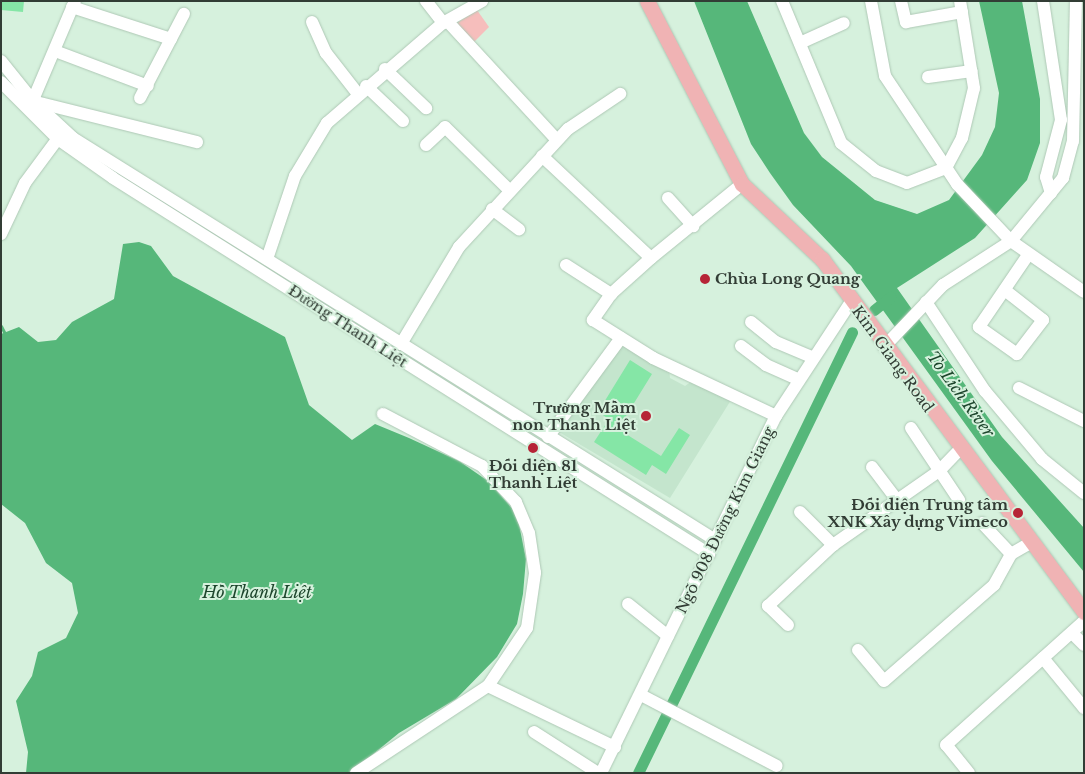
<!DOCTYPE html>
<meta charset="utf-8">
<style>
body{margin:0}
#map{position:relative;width:1085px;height:774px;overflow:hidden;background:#d6f1dd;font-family:"Libre Baskerville",serif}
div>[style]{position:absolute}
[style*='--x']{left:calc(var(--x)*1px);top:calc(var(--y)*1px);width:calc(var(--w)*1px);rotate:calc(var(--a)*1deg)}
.built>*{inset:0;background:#c4e5cd}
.green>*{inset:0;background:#f6bebc}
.water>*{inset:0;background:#56b77a}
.stream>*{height:3px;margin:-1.5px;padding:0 1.5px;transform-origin:1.5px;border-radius:1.5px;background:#56b77a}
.canal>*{height:11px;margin:-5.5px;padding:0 5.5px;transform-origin:5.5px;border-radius:5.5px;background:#56b77a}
.building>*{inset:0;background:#85e6a6}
.roads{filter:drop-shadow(0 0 1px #aec8b5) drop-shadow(0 0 1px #aec8b5)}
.minor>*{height:12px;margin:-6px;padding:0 6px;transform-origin:6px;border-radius:6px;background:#fff}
.major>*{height:15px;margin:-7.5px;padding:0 7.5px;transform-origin:7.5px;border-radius:7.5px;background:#f0b3b4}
.dots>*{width:14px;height:14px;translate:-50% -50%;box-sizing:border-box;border:2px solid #d6f1dd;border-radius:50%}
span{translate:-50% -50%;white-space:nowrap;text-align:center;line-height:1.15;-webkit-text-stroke:4px #d6f1dd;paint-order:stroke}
.poi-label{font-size:15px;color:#323d35;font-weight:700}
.left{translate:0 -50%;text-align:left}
.right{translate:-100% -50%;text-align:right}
.street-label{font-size:15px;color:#323d35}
.water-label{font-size:16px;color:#1d452c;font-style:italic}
.frame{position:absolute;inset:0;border:2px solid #323d35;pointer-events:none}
</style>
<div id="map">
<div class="built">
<i style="clip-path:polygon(623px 345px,669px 370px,670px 378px,685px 386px,692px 381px,731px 400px,670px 498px,559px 432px)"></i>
</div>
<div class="green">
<i style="clip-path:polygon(477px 10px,489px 27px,474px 42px,457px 23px)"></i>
</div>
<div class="water">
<i style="clip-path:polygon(694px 1px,747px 1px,804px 133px,822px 157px,875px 200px,917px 214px,949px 200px,982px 155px,995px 127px,999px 93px,979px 1px,1022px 1px,1040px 99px,1040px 143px,1027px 180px,975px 238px,897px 288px,1002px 437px,1084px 528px,1084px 572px,992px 461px,851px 266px,793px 205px,770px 173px,751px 144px)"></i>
<i style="clip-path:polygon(139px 242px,151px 246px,173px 276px,285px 337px,309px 405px,352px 440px,375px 424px,409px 438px,459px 461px,488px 481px,517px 514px,526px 559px,523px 594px,517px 624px,497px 657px,456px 699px,399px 733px,350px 773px,26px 773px,28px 752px,16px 701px,32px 676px,38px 652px,66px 638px,78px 613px,72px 583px,46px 563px,25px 523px,1px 504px,1px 334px,19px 327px,38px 342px,56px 340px,72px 322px,114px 299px,123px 244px)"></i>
</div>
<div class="stream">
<i style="--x:1;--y:326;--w:7;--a:63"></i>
</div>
<div class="canal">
<i style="--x:874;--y:310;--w:21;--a:-39"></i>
<i style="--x:638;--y:773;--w:490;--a:-64.1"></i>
</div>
<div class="building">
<i style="clip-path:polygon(1px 1px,24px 1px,23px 12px,1px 10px)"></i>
<i style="clip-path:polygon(630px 360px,652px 374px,618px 429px,661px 456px,679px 428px,690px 435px,666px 474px,652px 465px,646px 475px,594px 442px,609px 419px,598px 412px)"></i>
</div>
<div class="roads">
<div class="minor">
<i style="--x:426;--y:1;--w:28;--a:52"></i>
<i style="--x:782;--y:1;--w:154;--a:67.4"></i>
<i style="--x:841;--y:143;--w:45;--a:38.7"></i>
<i style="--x:876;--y:171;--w:33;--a:21"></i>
<i style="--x:907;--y:183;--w:42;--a:-21"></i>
<i style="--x:871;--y:1;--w:76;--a:79.4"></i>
<i style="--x:885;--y:76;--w:130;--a:56.3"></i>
<i style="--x:957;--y:184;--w:79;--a:46.5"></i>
<i style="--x:1011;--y:241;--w:89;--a:34.9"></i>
<i style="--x:901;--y:1;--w:22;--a:77"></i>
<i style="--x:906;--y:22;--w:57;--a:-10.1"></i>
<i style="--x:1043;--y:1;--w:120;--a:81.4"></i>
<i style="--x:1061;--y:120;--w:59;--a:104.7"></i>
<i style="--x:1046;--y:177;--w:17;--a:73"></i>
<i style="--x:72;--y:7;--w:104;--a:17.9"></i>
<i style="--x:312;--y:22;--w:34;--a:66"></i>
<i style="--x:326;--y:53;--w:52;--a:52"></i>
<i style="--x:449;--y:23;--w:159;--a:47.3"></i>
<i style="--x:800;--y:43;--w:48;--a:-24.4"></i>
<i style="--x:55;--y:51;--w:99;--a:20.6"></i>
<i style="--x:1;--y:61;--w:53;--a:51.2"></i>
<i style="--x:34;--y:102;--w:53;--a:42.7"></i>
<i style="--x:73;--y:138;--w:757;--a:32.05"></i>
<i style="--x:385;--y:69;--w:57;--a:43.6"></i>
<i style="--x:928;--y:77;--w:44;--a:-7.8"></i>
<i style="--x:1;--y:82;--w:81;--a:45"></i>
<i style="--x:58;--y:139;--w:67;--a:35.3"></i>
<i style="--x:113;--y:178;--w:705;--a:32.25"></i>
<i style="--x:366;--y:86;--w:51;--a:43.4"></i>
<i style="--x:140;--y:98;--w:95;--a:-62.4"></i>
<i style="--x:36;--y:102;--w:166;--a:14"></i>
<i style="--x:30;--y:107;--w:115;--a:-67"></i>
<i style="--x:426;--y:145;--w:26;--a:-43"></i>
<i style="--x:445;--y:127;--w:90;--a:44.5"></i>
<i style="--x:542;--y:156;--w:149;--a:43.1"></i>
<i style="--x:946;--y:168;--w:34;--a:-62"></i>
<i style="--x:962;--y:138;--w:51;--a:-76.5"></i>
<i style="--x:974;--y:88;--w:88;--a:-99.1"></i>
<i style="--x:742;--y:184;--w:117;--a:140.9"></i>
<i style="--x:651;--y:258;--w:54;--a:138"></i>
<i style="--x:611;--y:294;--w:32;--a:125"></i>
<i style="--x:593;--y:320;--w:71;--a:32.3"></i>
<i style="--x:653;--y:358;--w:136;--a:25.2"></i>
<i style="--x:668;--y:198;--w:38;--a:48"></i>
<i style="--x:492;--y:209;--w:34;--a:37"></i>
<i style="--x:1;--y:234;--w:56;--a:-64.8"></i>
<i style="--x:25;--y:183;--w:62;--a:-53.5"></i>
<i style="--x:267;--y:259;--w:88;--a:-71.4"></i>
<i style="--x:295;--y:176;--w:62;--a:-58.9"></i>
<i style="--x:327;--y:123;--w:153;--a:-40.8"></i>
<i style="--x:443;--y:23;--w:45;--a:-29.4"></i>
<i style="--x:566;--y:265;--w:54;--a:32.8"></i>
<i style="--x:1006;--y:291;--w:47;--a:38.1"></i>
<i style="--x:1043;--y:320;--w:43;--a:127.4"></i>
<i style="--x:1017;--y:354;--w:47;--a:-144.6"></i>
<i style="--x:979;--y:327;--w:87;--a:-55.8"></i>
<i style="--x:926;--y:302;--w:107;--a:56.5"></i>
<i style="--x:985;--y:391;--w:89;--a:50"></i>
<i style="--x:1042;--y:459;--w:54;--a:39"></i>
<i style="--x:751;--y:322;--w:32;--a:39"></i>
<i style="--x:776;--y:342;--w:38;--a:23"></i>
<i style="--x:401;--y:344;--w:113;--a:-59.1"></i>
<i style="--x:459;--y:247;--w:161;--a:-47.3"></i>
<i style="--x:568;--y:129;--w:63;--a:-33.9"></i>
<i style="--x:741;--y:346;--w:31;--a:37"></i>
<i style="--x:766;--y:365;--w:35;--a:24"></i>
<i style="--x:884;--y:347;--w:86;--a:-46.4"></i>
<i style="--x:943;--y:285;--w:81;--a:-32.9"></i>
<i style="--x:1011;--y:241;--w:82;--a:-50.5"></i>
<i style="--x:1063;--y:178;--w:38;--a:-75"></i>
<i style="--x:1073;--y:141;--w:140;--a:-88.8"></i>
<i style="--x:1019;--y:388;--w:73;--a:26.9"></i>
<i style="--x:911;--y:428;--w:87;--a:56.3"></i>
<i style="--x:548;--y:437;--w:123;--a:-53.6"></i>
<i style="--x:872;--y:467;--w:41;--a:52.9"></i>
<i style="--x:800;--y:512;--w:47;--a:45"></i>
<i style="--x:982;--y:523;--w:42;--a:46.9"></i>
<i style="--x:628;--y:604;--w:51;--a:38.7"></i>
<i style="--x:788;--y:625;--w:28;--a:-136"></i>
<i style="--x:768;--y:606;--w:89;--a:-43.2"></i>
<i style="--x:833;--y:545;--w:129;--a:-34.9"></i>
<i style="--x:939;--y:471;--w:30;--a:-46"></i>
<i style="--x:1072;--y:633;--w:17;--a:45"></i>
<i style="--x:858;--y:650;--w:40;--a:50"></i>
<i style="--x:884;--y:681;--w:146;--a:-41.1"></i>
<i style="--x:994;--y:585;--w:35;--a:-61"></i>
<i style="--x:1011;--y:554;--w:22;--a:-30"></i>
<i style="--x:1043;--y:658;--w:65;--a:50.6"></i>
<i style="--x:488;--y:686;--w:141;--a:25.7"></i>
<i style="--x:641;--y:695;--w:153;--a:27.6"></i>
<i style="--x:534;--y:732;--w:76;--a:32.6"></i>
<i style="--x:356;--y:773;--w:158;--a:-33.4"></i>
<i style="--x:488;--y:686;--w:70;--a:-56.1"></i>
<i style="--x:527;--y:628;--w:56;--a:-81.7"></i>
<i style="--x:535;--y:573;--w:40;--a:-98.5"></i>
<i style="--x:529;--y:533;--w:34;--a:-113"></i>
<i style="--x:516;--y:502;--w:50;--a:-133.4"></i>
<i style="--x:482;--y:466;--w:112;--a:-152.3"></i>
<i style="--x:601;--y:773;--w:398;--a:-63.9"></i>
<i style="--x:776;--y:416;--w:136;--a:-56.7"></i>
<i style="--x:969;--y:773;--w:36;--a:-129"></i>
<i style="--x:946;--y:745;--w:186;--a:-41.9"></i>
</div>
<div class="major">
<i style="--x:647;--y:1;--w:206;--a:62.6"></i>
<i style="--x:742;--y:184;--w:110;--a:43.2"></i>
<i style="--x:822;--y:259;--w:440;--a:53.4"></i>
</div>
</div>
<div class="dots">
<i style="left:705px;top:279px;background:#b62436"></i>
<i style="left:646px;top:416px;background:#b62436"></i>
<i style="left:533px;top:448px;background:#b62436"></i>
<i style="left:1018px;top:513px;background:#b62436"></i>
</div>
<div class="poi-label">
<span class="left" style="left:715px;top:279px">Chùa Long Quang</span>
<span class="right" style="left:636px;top:416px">Trường Mầm<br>non Thanh Liệt</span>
<span style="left:533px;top:474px">Đối diện 81<br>Thanh Liệt</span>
<span class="right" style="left:1008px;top:513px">Đối diện Trung tâm<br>XNK Xây dựng Vimeco</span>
</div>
<div class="street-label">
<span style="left:348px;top:326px;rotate:33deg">Đường Thanh Liệt</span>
<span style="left:893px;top:359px;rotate:54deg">Kim Giang Road</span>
<span style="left:725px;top:520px;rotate:-64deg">Ngõ 908 Đường Kim Giang</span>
</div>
<div class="water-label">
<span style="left:961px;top:394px;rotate:54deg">To Lich River</span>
<span style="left:257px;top:592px">Hồ Thanh Liệt</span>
</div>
<div class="frame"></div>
</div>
